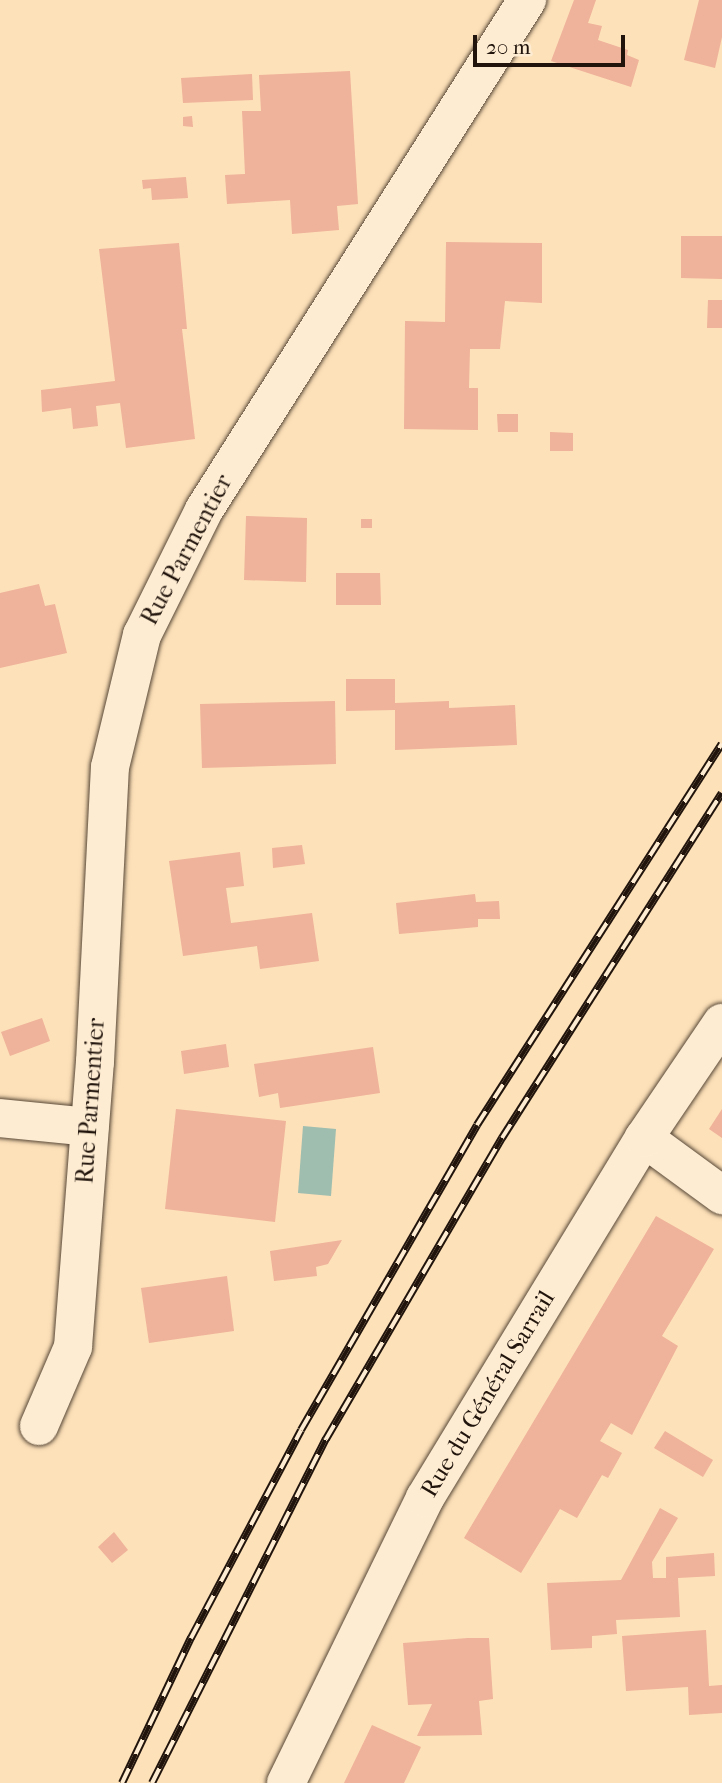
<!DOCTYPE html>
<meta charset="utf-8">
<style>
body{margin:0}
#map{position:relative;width:722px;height:1783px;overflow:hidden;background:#fde1b9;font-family:"IM FELL French Canon",serif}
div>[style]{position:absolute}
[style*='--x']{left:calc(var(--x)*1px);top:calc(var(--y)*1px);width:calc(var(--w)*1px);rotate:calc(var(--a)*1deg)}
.water>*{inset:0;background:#9fbeaf}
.building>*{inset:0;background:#efb29a}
.roads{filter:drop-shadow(0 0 2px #574737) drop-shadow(0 0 2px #574737)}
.minor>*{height:38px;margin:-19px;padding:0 19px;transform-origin:19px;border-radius:19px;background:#feecd2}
.rail>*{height:8px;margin-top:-4px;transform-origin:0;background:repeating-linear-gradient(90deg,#feecd2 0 16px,#20140c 0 32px);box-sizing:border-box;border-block:2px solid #20140c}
span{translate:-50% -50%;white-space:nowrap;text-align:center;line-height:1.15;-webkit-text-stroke:6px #feecd2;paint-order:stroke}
.street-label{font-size:24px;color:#20140c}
.scale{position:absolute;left:473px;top:35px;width:152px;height:32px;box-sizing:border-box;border:4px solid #20140c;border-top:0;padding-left:9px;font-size:21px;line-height:24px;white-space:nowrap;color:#20140c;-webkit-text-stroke:5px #feecd2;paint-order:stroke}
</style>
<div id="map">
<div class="water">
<i style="clip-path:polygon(303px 1126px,336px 1129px,331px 1196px,298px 1193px)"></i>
</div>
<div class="building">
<i style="clip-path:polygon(574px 0,596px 0,588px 23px,602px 26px,598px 40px,628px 50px,627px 55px,639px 60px,631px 87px,551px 61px)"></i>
<i style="clip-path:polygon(699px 0,722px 0,722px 37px,715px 68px,684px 60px)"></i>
<i style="clip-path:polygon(350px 71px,358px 204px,337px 206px,339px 230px,292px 234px,290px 200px,227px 204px,225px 175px,245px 174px,242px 111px,261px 111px,259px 75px)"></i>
<i style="clip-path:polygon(252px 74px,253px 100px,183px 103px,181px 78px)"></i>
<i style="clip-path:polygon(192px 116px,193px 127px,183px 126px,183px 117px)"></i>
<i style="clip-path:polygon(186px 177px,188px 198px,152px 200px,151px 188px,143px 189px,142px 180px)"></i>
<i style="clip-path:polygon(681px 236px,722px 236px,722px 279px,681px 278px)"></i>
<i style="clip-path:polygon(446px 242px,542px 243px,542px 303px,505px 301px,500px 349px,470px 349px,469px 388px,478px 388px,478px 430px,404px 429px,405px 321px,445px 322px)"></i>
<i style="clip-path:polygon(179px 243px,187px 329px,182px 329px,195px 439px,126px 448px,120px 403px,96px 406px,98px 426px,73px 429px,71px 408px,42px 412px,41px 390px,115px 381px,99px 249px)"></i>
<i style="clip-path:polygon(708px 300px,722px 300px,722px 328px,707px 328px)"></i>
<i style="clip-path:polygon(497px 414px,518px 414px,518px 432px,498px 432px)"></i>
<i style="clip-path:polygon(550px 432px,573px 433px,573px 451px,550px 451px)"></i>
<i style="clip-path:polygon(246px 516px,307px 518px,306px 582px,244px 580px)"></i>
<i style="clip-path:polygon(361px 519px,372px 519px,372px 528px,361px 528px)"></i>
<i style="clip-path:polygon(336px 573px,380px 573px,381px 605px,336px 605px)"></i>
<i style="clip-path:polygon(39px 584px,45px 606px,55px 604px,67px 653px,0 668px,0 593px)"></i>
<i style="clip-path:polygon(346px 679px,395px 679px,395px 703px,449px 701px,449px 708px,515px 705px,517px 745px,395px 750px,395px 710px,346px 711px)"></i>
<i style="clip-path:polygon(335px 701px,336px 764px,202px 768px,200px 704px)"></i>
<i style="clip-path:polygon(302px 845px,305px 864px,273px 868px,272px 848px)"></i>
<i style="clip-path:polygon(240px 852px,244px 886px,226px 888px,231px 923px,312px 913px,319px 961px,260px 969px,257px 946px,183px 956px,169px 861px)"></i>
<i style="clip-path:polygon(475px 894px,476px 902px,499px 901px,500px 919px,478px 919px,478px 927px,399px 934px,396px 903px)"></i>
<i style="clip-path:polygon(42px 1018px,50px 1041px,10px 1056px,1px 1032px)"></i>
<i style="clip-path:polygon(226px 1044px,229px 1067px,184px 1074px,181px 1051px)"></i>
<i style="clip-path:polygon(373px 1047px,380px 1093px,280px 1108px,278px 1093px,259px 1097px,254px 1064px)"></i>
<i style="clip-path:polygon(176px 1109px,286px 1121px,275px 1222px,165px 1209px)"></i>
<i style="clip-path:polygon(722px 1109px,722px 1138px,709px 1129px)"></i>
<i style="clip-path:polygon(656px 1216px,714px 1249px,662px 1336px,678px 1346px,632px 1435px,611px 1423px,600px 1441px,622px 1453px,608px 1478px,602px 1475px,577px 1518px,560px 1509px,521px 1573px,464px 1538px)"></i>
<i style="clip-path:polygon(342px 1240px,328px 1264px,316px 1267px,317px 1276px,274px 1281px,270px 1251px)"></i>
<i style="clip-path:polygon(227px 1276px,234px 1331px,149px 1343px,141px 1288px)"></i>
<i style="clip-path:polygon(665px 1431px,713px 1460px,703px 1477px,654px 1448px)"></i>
<i style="clip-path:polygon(660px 1508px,678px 1518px,652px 1562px,653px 1578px,666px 1578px,666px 1557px,714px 1553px,715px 1576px,678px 1578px,680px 1617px,616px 1620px,617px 1634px,592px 1636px,592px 1648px,551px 1650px,547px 1583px,621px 1580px)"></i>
<i style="clip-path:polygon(114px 1532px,128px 1550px,112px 1563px,98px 1547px)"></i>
<i style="clip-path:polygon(706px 1630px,709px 1686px,722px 1685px,722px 1713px,689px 1715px,688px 1687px,626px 1691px,622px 1636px)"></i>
<i style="clip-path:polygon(468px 1638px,489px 1638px,493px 1699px,479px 1701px,482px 1735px,417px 1736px,432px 1704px,408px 1705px,403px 1643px)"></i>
<i style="clip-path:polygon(372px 1725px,421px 1747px,404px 1783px,344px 1783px)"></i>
</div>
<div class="roads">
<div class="minor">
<i style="--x:0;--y:1118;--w:90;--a:5.7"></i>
<i style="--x:644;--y:1138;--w:97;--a:36.2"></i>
<i style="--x:39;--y:1426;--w:86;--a:-66.7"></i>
<i style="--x:73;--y:1347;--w:286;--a:-85.6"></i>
<i style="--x:95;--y:1062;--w:295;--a:-87.1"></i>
<i style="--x:110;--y:767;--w:136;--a:-76.4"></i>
<i style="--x:142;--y:635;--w:140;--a:-63.6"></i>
<i style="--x:204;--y:510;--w:604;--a:-57.65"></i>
<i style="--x:286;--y:1783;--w:317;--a:-64"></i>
<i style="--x:425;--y:1498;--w:421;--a:-58.7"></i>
<i style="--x:644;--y:1138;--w:139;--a:-55.9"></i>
</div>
</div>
<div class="rail">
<i style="--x:122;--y:1783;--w:161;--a:-64.6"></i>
<i style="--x:191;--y:1638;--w:235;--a:-62.1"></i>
<i style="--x:301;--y:1430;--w:352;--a:-60"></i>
<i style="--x:477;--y:1125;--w:453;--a:-57.3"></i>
<i style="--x:152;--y:1783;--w:386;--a:-63.2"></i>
<i style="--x:326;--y:1439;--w:349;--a:-59.7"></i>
<i style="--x:502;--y:1138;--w:409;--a:-57.5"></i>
</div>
<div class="street-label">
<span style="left:187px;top:550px;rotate:-62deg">Rue Parmentier</span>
<span style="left:91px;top:1101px;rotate:-86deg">Rue Parmentier</span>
<span style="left:488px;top:1394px;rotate:-59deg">Rue du Général Sarrail</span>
</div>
<div class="scale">20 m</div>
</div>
